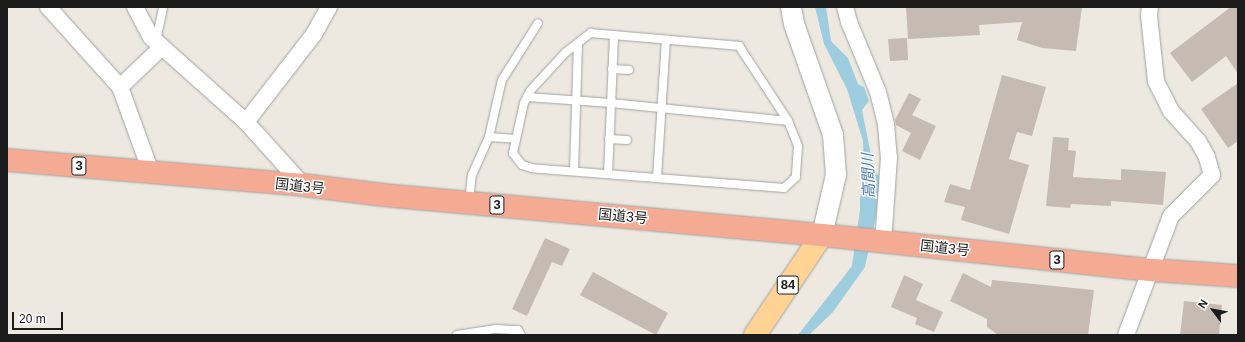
<!DOCTYPE html>
<meta charset="utf-8">
<style>
body{margin:0}
#map{position:relative;width:1245px;height:342px;overflow:hidden;background:#ede9e0;font-family:Helvetica,"Noto Sans JP",sans-serif}
div>[style]{position:absolute}
[style*='--x']{left:calc(var(--x)*1px);top:calc(var(--y)*1px);width:calc(var(--w)*1px);rotate:calc(var(--a)*1deg)}
.water>*{inset:0;background:#9dcdde}
.building>*{inset:0;background:#c5bbb3}
.roads{filter:drop-shadow(0 0 1px #a2a2a2) drop-shadow(0 0 1px #a2a2a2)}
.service>*{height:8px;margin:-4px;padding:0 4px;transform-origin:4px;border-radius:4px;background:#fff}
.minor>*{height:16px;margin:-8px;padding:0 8px;transform-origin:8px;border-radius:8px;background:#fff}
.tertiary>*{height:20px;margin:-10px;padding:0 10px;transform-origin:10px;border-radius:10px;background:#fff}
.primary>*{height:22px;margin:-11px;padding:0 11px;transform-origin:11px;border-radius:11px;background:#ffd393}
.trunk>*{height:22px;margin:-11px;padding:0 11px;transform-origin:11px;border-radius:11px;background:#f4aa93}
span{translate:-50% -50%;white-space:nowrap;text-align:center;line-height:1.15;-webkit-text-stroke:3px #fff;paint-order:stroke}
.shield-label span{padding:1px 3px;background:#fff;border:1px solid;border-radius:3px;-webkit-text-stroke-width:0}
.shield-label{font-size:13px;color:#1b1b1b;font-weight:700}
.street-label{font-size:14px;color:#1b1b1b}
.water-label{font-size:15px;color:#4476ae;font-style:italic}
.frame{position:absolute;inset:0;border:8px solid #1b1b1b;pointer-events:none}
.north{position:absolute;left:1193px;top:290px;width:40px;height:40px;-webkit-text-stroke:3px #fff;paint-order:stroke;rotate:302deg;font-size:11px;font-weight:700;line-height:16px;text-align:center;color:#1b1b1b}
.north::after{content:'';display:block;margin:auto;width:14px;height:18px;background:#1b1b1b;clip-path:polygon(50% 0,100% 100%,50% 72%,0 100%)}
.scale{position:absolute;left:12px;top:312px;width:51px;height:18px;box-sizing:border-box;border:2px solid #1b1b1b;border-top:0;padding-left:5px;font-size:12px;line-height:14px;white-space:nowrap;color:#1b1b1b;-webkit-text-stroke:3px #fff;paint-order:stroke}
</style>
<div id="map">
<div class="water">
<i style="clip-path:polygon(815px 7px,826px 7px,831px 41px,848px 58px,858px 84px,864px 87px,869px 101px,862px 110px,874px 170px,880px 177px,876px 216px,865px 267px,833px 312px,809px 335px,798px 335px,852px 266px,860px 210px,860px 197px,864px 183px,863px 141px,847px 89px,824px 44px)"></i>
</div>
<div class="building">
<i style="clip-path:polygon(906px 7px,1082px 7px,1076px 51px,1042px 48px,1017px 40px,1022px 22px,979px 25px,980px 35px,908px 39px)"></i>
<i style="clip-path:polygon(1231px 7px,1238px 7px,1238px 74px,1226px 56px,1192px 82px,1170px 53px)"></i>
<i style="clip-path:polygon(907px 38px,908px 60px,890px 61px,888px 39px)"></i>
<i style="clip-path:polygon(1002px 75px,1046px 87px,1032px 136px,1017px 132px,1009px 159px,1029px 165px,1009px 234px,961px 220px,965px 207px,944px 202px,950px 184px,970px 190px)"></i>
<i style="clip-path:polygon(1238px 83px,1238px 141px,1228px 148px,1201px 109px)"></i>
<i style="clip-path:polygon(909px 93px,921px 99px,912px 115px,936px 126px,920px 160px,902px 151px,911px 133px,896px 125px,895px 120px)"></i>
<i style="clip-path:polygon(1053px 137px,1069px 138px,1068px 150px,1076px 151px,1073px 177px,1121px 180px,1121px 169px,1166px 172px,1163px 205px,1111px 201px,1111px 206px,1071px 204px,1070px 208px,1046px 206px)"></i>
<i style="clip-path:polygon(545px 238px,570px 249px,562px 266px,552px 262px,527px 316px,512px 309px)"></i>
<i style="clip-path:polygon(593px 272px,668px 313px,656px 335px,580px 295px)"></i>
<i style="clip-path:polygon(963px 273px,991px 287px,992px 280px,1094px 290px,1088px 335px,998px 335px,987px 327px,987px 319px,950px 301px)"></i>
<i style="clip-path:polygon(904px 275px,923px 284px,916px 300px,943px 312px,934px 332px,915px 324px,917px 318px,891px 307px)"></i>
<i style="clip-path:polygon(1184px 301px,1222px 305px,1219px 335px,1180px 335px)"></i>
</div>
<div class="roads">
<div class="service">
<i style="--x:591;--y:33;--w:149;--a:5"></i>
<i style="--x:739;--y:46;--w:90;--a:56.8"></i>
<i style="--x:788;--y:121;--w:27;--a:68"></i>
<i style="--x:798;--y:146;--w:31;--a:94"></i>
<i style="--x:796;--y:177;--w:16;--a:137"></i>
<i style="--x:784;--y:188;--w:253;--a:-175.5"></i>
<i style="--x:532;--y:168;--w:10;--a:-163"></i>
<i style="--x:522;--y:165;--w:15;--a:-127"></i>
<i style="--x:513;--y:153;--w:51;--a:-77.6"></i>
<i style="--x:524;--y:103;--w:13;--a:-63"></i>
<i style="--x:530;--y:91;--w:52;--a:-47.4"></i>
<i style="--x:565;--y:53;--w:33;--a:-38"></i>
<i style="--x:156;--y:41;--w:35;--a:-78"></i>
<i style="--x:612;--y:69;--w:17;--a:3"></i>
<i style="--x:527;--y:97;--w:84;--a:4.1"></i>
<i style="--x:611;--y:103;--w:178;--a:5.8"></i>
<i style="--x:489;--y:137;--w:27;--a:4"></i>
<i style="--x:609;--y:139;--w:18;--a:3"></i>
<i style="--x:574;--y:171;--w:128;--a:-88.2"></i>
<i style="--x:608;--y:174;--w:139;--a:-87.5"></i>
<i style="--x:657;--y:178;--w:138;--a:-86.3"></i>
<i style="--x:469;--y:202;--w:27;--a:-84"></i>
<i style="--x:472;--y:175;--w:42;--a:-65.9"></i>
<i style="--x:489;--y:137;--w:58;--a:-77.2"></i>
<i style="--x:502;--y:80;--w:67;--a:-57.7"></i>
<i style="--x:457;--y:335;--w:39;--a:-9"></i>
<i style="--x:496;--y:329;--w:22;--a:3"></i>
<i style="--x:518;--y:330;--w:6;--a:59"></i>
</div>
<div class="minor">
<i style="--x:48;--y:7;--w:108;--a:48"></i>
<i style="--x:120;--y:87;--w:90;--a:70"></i>
<i style="--x:135;--y:7;--w:34;--a:62"></i>
<i style="--x:151;--y:37;--w:127;--a:41.8"></i>
<i style="--x:246;--y:122;--w:85;--a:47.9"></i>
<i style="--x:845;--y:7;--w:16;--a:75"></i>
<i style="--x:849;--y:22;--w:76;--a:67.5"></i>
<i style="--x:878;--y:92;--w:34;--a:76"></i>
<i style="--x:886;--y:125;--w:32;--a:85"></i>
<i style="--x:889;--y:157;--w:85;--a:94"></i>
<i style="--x:120;--y:87;--w:58;--a:-43.6"></i>
<i style="--x:246;--y:122;--w:111;--a:-52.3"></i>
<i style="--x:314;--y:34;--w:31;--a:-61"></i>
<i style="--x:1126;--y:335;--w:127;--a:-69.3"></i>
<i style="--x:1171;--y:216;--w:58;--a:-45"></i>
<i style="--x:1212;--y:175;--w:19;--a:-106"></i>
<i style="--x:1207;--y:157;--w:18;--a:-119"></i>
<i style="--x:1198;--y:141;--w:40;--a:-132"></i>
<i style="--x:1171;--y:111;--w:34;--a:-117"></i>
<i style="--x:1156;--y:81;--w:66;--a:-96.1"></i>
<i style="--x:1149;--y:15;--w:8;--a:-83"></i>
</div>
<div class="tertiary">
<i style="--x:791;--y:7;--w:17;--a:80"></i>
<i style="--x:794;--y:24;--w:118;--a:70.6"></i>
<i style="--x:833;--y:135;--w:40;--a:85.7"></i>
<i style="--x:836;--y:175;--w:62;--a:103.1"></i>
</div>
<div class="primary">
<i style="--x:755;--y:335;--w:120;--a:-56.2"></i>
</div>
<div class="trunk">
<i style="--x:7;--y:160;--w:297;--a:4.8"></i>
<i style="--x:303;--y:185;--w:81;--a:7.1"></i>
<i style="--x:383;--y:195;--w:441;--a:5.2"></i>
<i style="--x:822;--y:235;--w:332;--a:6.1"></i>
<i style="--x:1152;--y:270;--w:86;--a:4"></i>
</div>
</div>
<div class="shield-label">
<span style="left:79px;top:166px">3</span>
<span style="left:497px;top:205px">3</span>
<span style="left:1057px;top:260px">3</span>
<span style="left:788px;top:285px">84</span>
</div>
<div class="street-label">
<span style="left:300px;top:186px;rotate:6deg">国道3号</span>
<span style="left:623px;top:216px;rotate:5deg">国道3号</span>
<span style="left:945px;top:248px;rotate:6deg">国道3号</span>
</div>
<div class="water-label">
<span style="left:868px;top:176px;rotate:-92deg">高間川</span>
</div>
<div class="frame"></div>
<div class="north">N</div>
<div class="scale">20 m</div>
</div>
